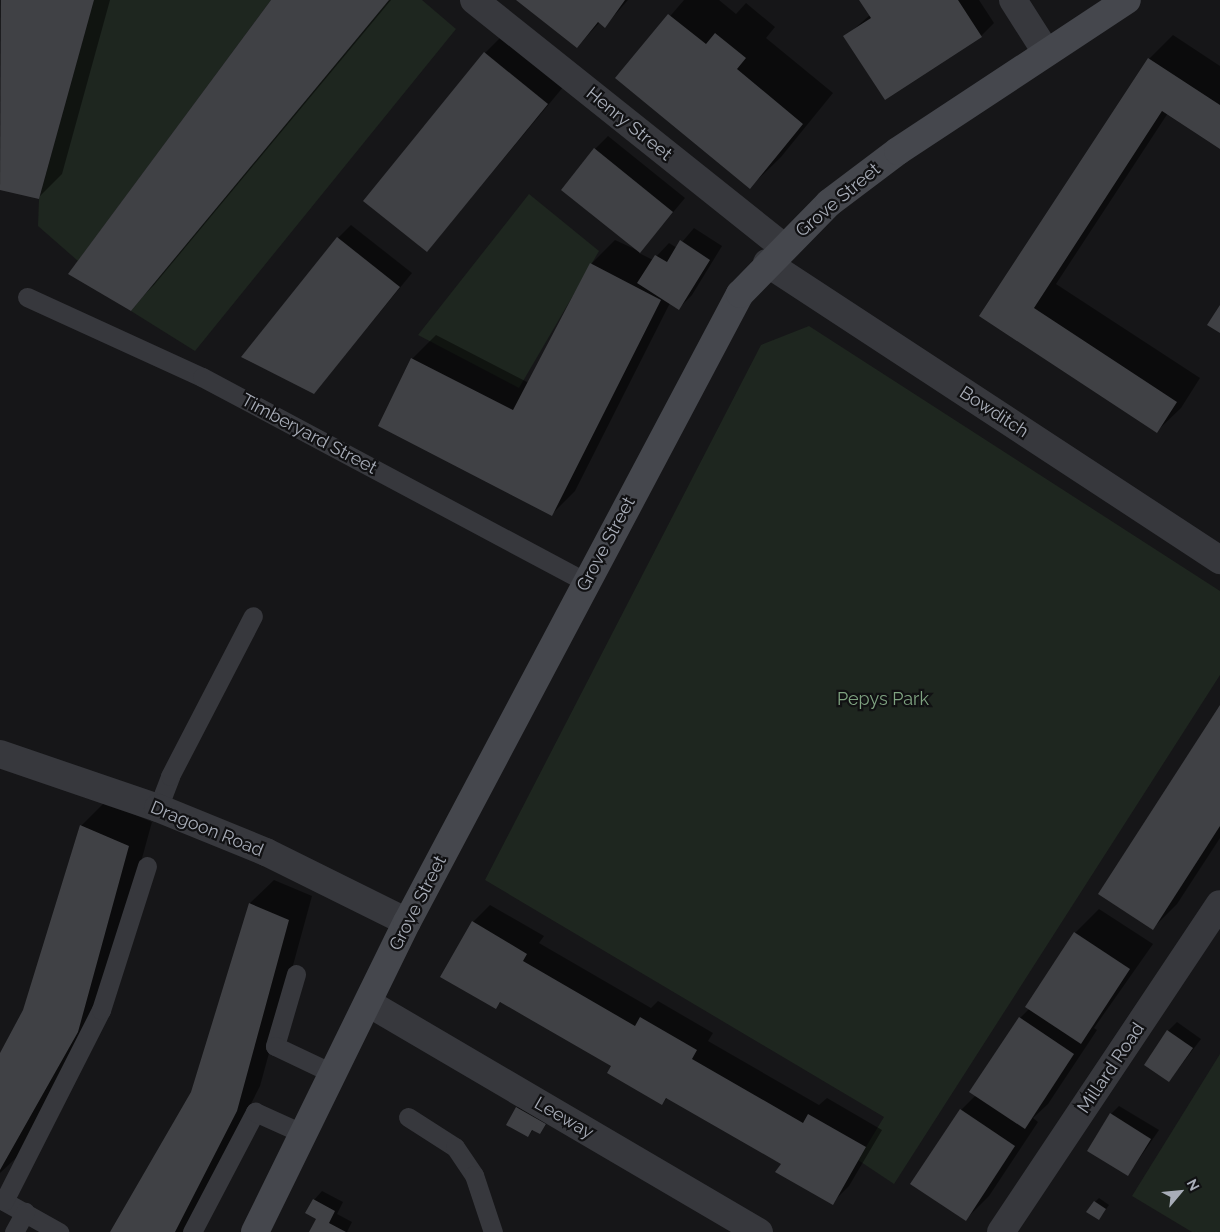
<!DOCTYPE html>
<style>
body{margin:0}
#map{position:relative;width:1220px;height:1232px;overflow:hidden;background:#161618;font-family:Raleway,sans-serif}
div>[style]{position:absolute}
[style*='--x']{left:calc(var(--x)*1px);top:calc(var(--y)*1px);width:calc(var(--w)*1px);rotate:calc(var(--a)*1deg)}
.green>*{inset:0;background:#1e261f}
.shadow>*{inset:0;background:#0007}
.building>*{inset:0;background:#404145}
.service>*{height:19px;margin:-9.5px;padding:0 9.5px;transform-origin:9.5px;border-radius:9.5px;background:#37383d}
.minor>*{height:28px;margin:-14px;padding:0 14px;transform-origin:14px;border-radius:14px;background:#37383d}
.tertiary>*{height:28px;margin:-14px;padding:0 14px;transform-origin:14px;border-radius:14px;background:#37383d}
.secondary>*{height:28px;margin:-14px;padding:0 14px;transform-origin:14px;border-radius:14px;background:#45474d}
span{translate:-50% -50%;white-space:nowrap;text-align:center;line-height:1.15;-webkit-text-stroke:4.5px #111113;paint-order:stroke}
.street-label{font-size:18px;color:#a8adb8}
.park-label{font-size:18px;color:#7fa381}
.north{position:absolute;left:1155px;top:1167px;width:50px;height:50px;-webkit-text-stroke:4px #111113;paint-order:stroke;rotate:62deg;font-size:14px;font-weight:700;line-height:20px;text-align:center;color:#a8adb8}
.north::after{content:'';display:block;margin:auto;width:18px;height:22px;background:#a8adb8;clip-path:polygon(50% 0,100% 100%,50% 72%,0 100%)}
</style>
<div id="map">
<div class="green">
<i style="clip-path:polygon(94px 0,271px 0,78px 261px,38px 226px,39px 199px)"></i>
<i style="clip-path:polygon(389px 0,422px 0,456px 29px,195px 351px,131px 311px)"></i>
<i style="clip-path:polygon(529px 194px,599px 251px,519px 388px,418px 335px)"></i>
<i style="clip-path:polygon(809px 326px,1220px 591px,1220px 675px,894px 1184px,858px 1160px,884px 1117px,485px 880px,761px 345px)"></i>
<i style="clip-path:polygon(1220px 1054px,1220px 1232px,1192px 1232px,1132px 1196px)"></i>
</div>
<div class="shadow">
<i style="clip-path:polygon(2px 0,110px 0,62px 174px,38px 198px,0 188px)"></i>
<i style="clip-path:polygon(272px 0,391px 0,154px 285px,130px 309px)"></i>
<i style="clip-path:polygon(519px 0,628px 0,605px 26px,600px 22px,577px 47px)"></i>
<i style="clip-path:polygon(684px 0,719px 0,736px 14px,746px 3px,775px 27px,766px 38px,833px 93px,781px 157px,750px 187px,617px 78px)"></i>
<i style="clip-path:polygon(861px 0,979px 0,994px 23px,981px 36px,885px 98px,845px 37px,870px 15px)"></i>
<i style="clip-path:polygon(1173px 35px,1220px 66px,1220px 147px,1168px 113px,1056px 284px,1200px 378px,1181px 408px,1157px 431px,981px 316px,1149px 59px)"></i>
<i style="clip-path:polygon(502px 36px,564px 86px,427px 251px,485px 53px)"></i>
<i style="clip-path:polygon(608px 136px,685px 198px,639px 253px,653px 260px,669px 243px,677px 248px,694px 228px,722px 246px,692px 295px,679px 308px,670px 303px,575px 491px,552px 514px,412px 359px,436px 335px,529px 383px,591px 264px,615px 240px,639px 251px,595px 149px)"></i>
<i style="clip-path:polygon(351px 225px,412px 273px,314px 393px,338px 238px)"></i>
<i style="clip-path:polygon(1220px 707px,1220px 838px,1177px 904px,1153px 928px)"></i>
<i style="clip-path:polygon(105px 802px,152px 822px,101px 1007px,17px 1157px,0 1173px,0 1056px,24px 1011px,81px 826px)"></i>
<i style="clip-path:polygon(274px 880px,312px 896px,260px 1086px,186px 1232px,111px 1232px,192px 1092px,250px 903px)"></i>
<i style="clip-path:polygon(490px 905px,544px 936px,539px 943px,651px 1008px,658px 1001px,713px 1033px,708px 1041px,819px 1105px,827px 1098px,882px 1130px,849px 1186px,832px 1203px,782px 1163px,668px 1097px,662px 1104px,613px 1065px,502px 1001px,495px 1008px,473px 922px)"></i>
<i style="clip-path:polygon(1099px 909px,1153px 944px,1094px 1028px,1097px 1030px,1048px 1104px,1033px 1118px,1038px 1122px,989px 1196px,966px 1219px,961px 1110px,976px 1095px,1020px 1018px,1029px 1009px,1027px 1007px,1075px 933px)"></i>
<i style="clip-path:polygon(1177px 1022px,1201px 1039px,1169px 1081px,1168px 1031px)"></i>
<i style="clip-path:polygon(521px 1104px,549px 1120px,540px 1133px,534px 1129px,528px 1136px,517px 1108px)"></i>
<i style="clip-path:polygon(1119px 1106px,1159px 1130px,1128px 1175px,1111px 1114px)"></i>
<i style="clip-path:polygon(322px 1191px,343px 1202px,337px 1214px,352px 1222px,347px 1232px,310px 1232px,317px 1219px,314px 1200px)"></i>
<i style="clip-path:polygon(1099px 1198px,1109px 1205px,1099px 1219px,1095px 1202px)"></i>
</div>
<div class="building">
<i style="clip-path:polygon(1px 0,94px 0,39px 199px,0 190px)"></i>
<i style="clip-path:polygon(271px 0,389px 0,131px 311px,68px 274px)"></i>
<i style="clip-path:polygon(516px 0,625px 0,605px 28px,598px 22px,577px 48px)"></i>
<i style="clip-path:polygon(859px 0,958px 0,982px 37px,885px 100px,843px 36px,871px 18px)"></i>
<i style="clip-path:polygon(668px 14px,706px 44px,715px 33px,746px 58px,737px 69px,803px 124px,750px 189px,615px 78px)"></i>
<i style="clip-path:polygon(484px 52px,548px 104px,427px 252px,363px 201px)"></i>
<i style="clip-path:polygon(1148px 58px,1220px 105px,1220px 149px,1162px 111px,1034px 308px,1177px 402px,1157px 433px,979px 316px)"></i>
<i style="clip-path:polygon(594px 148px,673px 212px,640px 253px,561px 190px)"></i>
<i style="clip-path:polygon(337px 237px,400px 287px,314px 394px,241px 357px)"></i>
<i style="clip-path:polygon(680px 240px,710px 260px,679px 310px,637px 283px,655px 255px,667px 262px)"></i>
<i style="clip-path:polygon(590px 263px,661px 300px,552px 516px,378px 426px,411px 358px,513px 410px)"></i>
<i style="clip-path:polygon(1220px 305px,1220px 333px,1207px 325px)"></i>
<i style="clip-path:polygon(1220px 705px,1220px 826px,1153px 930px,1098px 894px)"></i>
<i style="clip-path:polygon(80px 825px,129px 846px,78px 1032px,0 1170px,0 1053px,23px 1010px)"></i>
<i style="clip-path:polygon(249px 903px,289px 920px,237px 1111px,175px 1232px,110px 1232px,191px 1092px)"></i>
<i style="clip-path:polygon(472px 921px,527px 954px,523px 961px,635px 1026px,640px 1017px,697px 1050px,692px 1059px,803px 1123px,808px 1114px,866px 1147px,833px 1205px,775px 1172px,781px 1164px,666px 1098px,662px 1105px,607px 1073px,611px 1066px,500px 1002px,496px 1009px,440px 977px)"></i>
<i style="clip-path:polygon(1074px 932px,1130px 969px,1081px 1044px,1025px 1007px)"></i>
<i style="clip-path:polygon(1019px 1017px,1074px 1054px,1025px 1129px,969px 1092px)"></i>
<i style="clip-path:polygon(1167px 1030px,1193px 1048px,1169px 1082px,1144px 1065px)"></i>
<i style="clip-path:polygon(516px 1107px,546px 1124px,540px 1134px,532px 1130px,528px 1137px,506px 1125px)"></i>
<i style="clip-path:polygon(960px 1109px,1015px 1146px,966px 1221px,910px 1184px)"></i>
<i style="clip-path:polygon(1110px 1113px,1151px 1139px,1128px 1176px,1087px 1151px)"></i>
<i style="clip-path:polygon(313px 1199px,335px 1211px,329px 1223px,346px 1232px,309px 1232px,316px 1219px,305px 1213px)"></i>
<i style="clip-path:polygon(1094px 1201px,1106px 1209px,1099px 1220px,1086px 1212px)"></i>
</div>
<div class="service">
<i style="--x:27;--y:297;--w:192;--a:24.6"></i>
<i style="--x:202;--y:377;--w:435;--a:28.1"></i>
<i style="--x:158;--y:808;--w:34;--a:-69"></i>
<i style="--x:170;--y:776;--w:180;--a:-62.6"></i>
<i style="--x:296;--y:974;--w:75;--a:106.3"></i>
<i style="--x:275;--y:1046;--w:65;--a:25.4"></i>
<i style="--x:408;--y:1117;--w:56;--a:32.6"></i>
<i style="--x:455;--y:1147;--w:34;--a:56"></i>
<i style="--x:474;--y:1175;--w:60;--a:71.6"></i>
<i style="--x:0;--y:1199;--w:68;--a:29.2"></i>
<i style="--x:4;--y:1201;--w:214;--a:-63.1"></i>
<i style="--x:101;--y:1010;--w:151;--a:-72.3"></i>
<i style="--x:14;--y:1232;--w:23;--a:-61"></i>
<i style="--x:192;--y:1232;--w:136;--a:-62.3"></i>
<i style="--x:255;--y:1112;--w:54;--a:24.2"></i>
</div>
<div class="minor">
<i style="--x:474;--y:0;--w:396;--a:38.6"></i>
<i style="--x:767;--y:263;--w:542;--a:33.25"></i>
<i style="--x:0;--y:754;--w:167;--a:18.9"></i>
<i style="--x:158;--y:808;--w:117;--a:22.2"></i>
<i style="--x:266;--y:852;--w:157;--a:26.4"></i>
<i style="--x:370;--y:1004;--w:451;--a:30.4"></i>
<i style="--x:1001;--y:1232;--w:394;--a:-56.3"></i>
</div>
<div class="tertiary">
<i style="--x:1013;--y:0;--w:62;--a:57.6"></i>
</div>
<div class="secondary">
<i style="--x:255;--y:1232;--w:345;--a:-63.9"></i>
<i style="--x:407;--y:922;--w:711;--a:-62.07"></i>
<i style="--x:740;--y:294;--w:127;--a:-45.6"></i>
<i style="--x:829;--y:203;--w:86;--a:-37"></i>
<i style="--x:898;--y:151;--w:274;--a:-33.4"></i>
</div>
<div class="street-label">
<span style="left:629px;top:124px;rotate:39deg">Henry Street</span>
<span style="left:838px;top:200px;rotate:-40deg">Grove Street</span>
<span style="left:994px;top:412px;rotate:33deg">Bowditch</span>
<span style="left:309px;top:434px;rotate:28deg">Timberyard Street</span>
<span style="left:606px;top:544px;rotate:-62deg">Grove Street</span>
<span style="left:207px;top:829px;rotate:22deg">Dragoon Road</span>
<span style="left:418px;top:903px;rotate:-63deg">Grove Street</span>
<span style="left:1111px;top:1068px;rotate:-56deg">Millard Road</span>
<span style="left:564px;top:1118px;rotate:30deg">Leeway</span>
</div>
<div class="park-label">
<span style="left:883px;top:699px">Pepys Park</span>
</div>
<div class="north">N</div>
</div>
